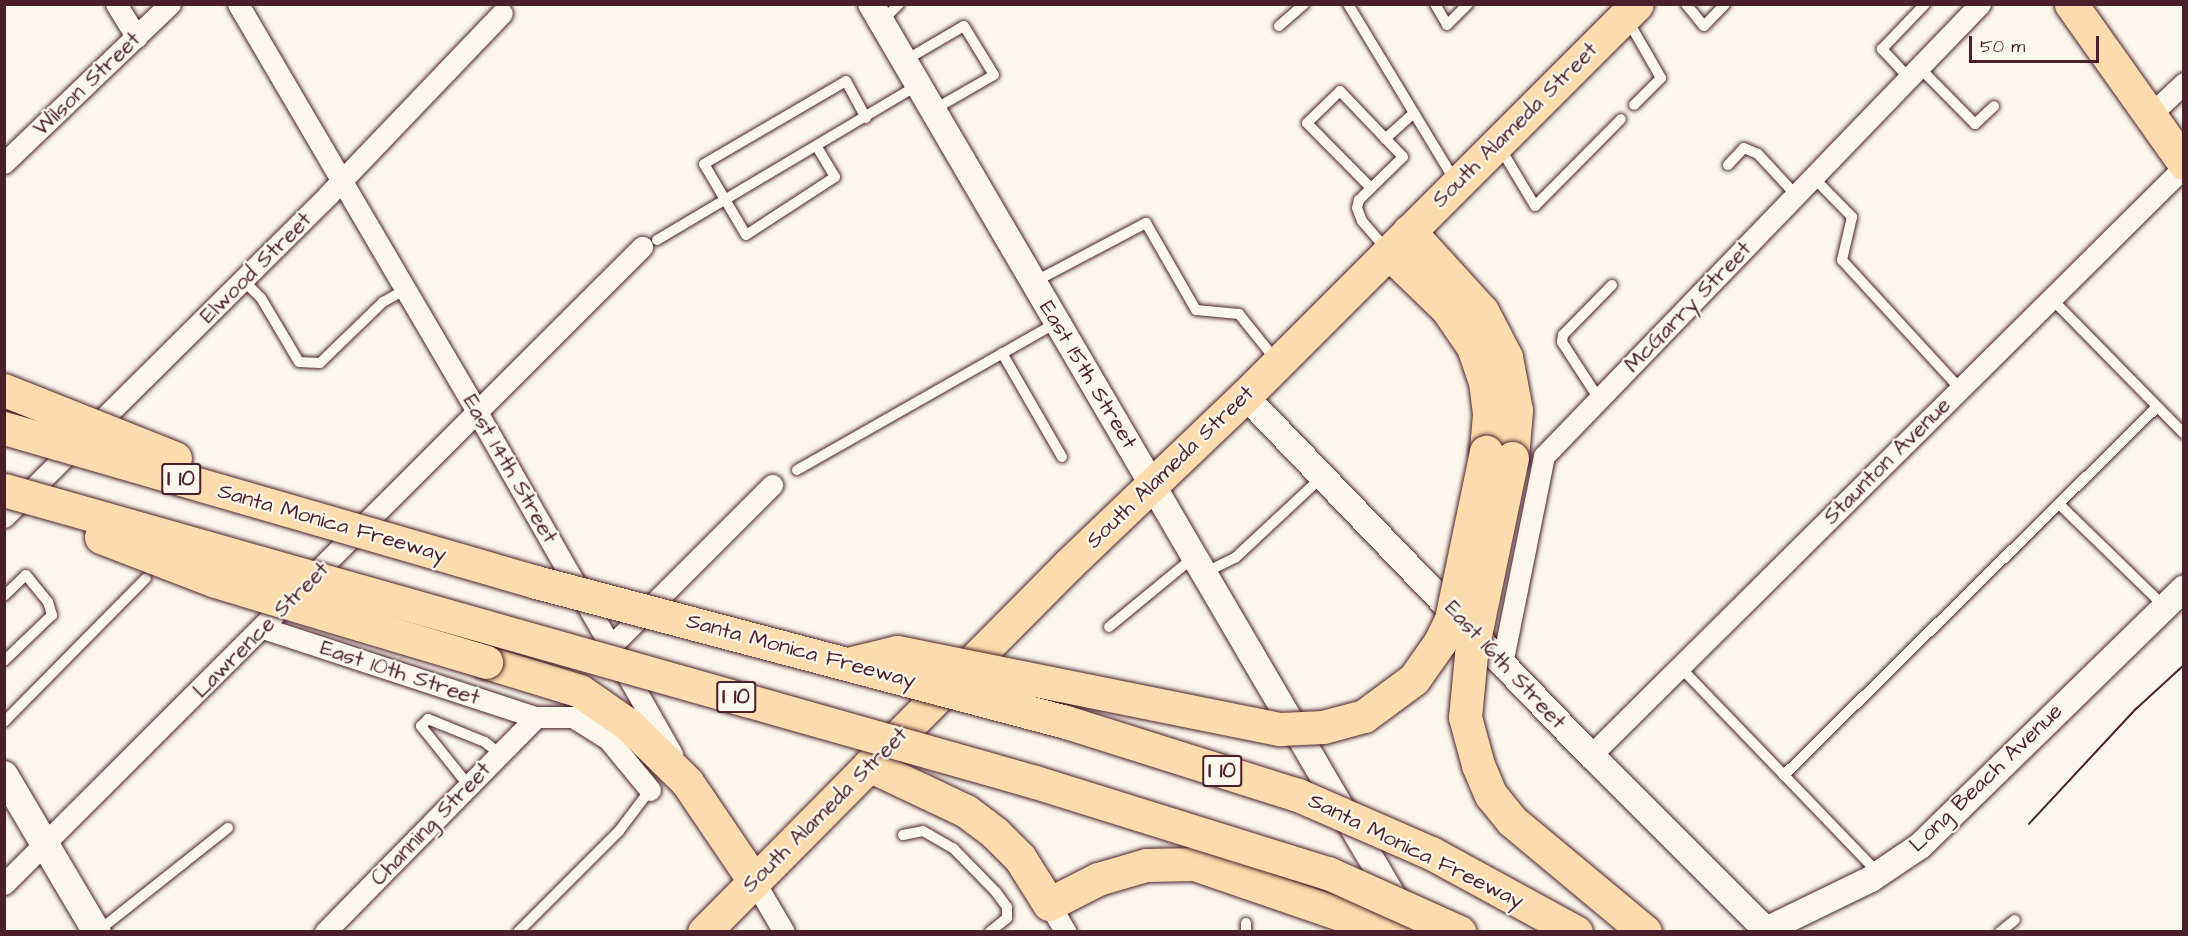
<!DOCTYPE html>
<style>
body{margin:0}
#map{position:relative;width:2188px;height:936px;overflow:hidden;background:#fbf7ec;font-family:"Architects Daughter",sans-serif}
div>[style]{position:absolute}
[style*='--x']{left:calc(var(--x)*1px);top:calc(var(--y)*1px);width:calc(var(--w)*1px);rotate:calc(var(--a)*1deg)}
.roads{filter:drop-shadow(0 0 2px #4a1f2b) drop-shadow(0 0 2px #4a1f2b)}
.service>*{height:10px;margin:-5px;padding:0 5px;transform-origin:5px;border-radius:5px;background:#fbf7ec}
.minor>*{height:21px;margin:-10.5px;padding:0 10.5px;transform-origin:10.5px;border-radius:10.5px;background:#fbf7ec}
.tertiary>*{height:26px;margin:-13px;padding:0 13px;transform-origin:13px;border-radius:13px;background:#fbf7ec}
.secondary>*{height:28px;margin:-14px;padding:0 14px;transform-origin:14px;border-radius:14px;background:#fbf7ec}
.primary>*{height:33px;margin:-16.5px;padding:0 16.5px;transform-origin:16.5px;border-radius:16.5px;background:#fcdcac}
.motorway>*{height:33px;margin:-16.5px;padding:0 16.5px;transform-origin:16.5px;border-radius:16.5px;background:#fcdcac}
.tram>*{height:1.5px;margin:-0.75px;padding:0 0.75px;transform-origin:0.75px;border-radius:0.75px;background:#4a1f2b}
.bridges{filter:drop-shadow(0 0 2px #4a1f2b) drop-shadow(0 0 2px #4a1f2b)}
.motorway-bridge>*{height:33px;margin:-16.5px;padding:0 16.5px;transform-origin:16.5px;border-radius:16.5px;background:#fcdcac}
span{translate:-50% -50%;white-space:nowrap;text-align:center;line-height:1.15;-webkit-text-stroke:4.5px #fbf7ec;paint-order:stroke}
.shield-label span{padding:2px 4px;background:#fbf7ec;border:2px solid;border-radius:4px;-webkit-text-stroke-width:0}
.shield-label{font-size:21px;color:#4a1f2b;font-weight:700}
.street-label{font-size:22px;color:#4a1f2b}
.frame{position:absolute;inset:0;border:6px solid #4a1f2b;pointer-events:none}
.scale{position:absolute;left:1969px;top:36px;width:130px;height:27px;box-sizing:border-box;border:3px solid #4a1f2b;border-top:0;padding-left:8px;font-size:18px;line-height:21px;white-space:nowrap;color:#4a1f2b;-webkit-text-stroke:4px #fbf7ec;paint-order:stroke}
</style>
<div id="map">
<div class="roads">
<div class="service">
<i style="--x:1348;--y:4;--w:207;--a:58.8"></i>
<i style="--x:1435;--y:4;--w:24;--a:60"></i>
<i style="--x:1447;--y:25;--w:30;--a:-45"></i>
<i style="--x:1686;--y:4;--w:28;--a:51"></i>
<i style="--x:1704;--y:26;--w:30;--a:-46"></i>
<i style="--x:1627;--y:19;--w:68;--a:60"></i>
<i style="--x:1661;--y:78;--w:38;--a:135"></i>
<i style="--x:882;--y:21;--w:24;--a:-45"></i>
<i style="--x:1279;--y:26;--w:33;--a:-41"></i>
<i style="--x:904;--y:61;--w:69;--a:-30.3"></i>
<i style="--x:964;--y:26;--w:57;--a:58.5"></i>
<i style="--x:994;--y:75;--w:70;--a:150.2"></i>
<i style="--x:1919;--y:67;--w:80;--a:45.5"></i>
<i style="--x:1975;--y:124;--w:26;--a:-43"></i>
<i style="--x:1909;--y:78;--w:40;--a:-133"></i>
<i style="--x:1882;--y:49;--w:62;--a:-46.3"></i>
<i style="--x:1385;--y:139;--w:39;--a:-42"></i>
<i style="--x:1499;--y:146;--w:70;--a:59"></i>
<i style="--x:1535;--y:206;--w:122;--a:-45.3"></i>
<i style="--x:817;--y:147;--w:35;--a:59"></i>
<i style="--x:835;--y:177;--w:106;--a:146.9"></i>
<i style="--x:746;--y:235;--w:82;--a:-120.6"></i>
<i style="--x:704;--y:164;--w:164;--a:-30.3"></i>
<i style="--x:846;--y:81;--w:42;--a:61.6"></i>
<i style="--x:1728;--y:165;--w:23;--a:-47"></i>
<i style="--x:1744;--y:148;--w:15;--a:23"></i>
<i style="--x:1758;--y:154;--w:56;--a:47.2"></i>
<i style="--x:1813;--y:177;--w:56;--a:45.7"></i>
<i style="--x:1852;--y:217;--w:44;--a:103.1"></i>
<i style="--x:1842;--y:260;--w:175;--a:47.5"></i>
<i style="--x:1371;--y:188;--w:91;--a:-134.6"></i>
<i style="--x:1307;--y:123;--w:46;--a:-44.1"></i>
<i style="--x:1340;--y:91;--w:91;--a:46.3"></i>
<i style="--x:1403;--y:157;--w:62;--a:135.7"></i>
<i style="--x:1359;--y:200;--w:8;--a:104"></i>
<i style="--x:1357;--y:208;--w:14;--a:69"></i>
<i style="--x:1362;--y:221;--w:38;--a:49"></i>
<i style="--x:657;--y:240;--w:304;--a:-30.7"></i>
<i style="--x:243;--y:280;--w:25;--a:45"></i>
<i style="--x:261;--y:298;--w:74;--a:59.3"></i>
<i style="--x:299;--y:362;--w:21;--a:3"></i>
<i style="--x:320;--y:363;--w:88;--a:-44.1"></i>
<i style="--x:383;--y:302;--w:26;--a:-29"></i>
<i style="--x:1034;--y:282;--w:127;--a:-27.8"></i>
<i style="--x:1146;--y:223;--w:100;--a:60.1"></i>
<i style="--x:1196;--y:310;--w:43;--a:5.3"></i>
<i style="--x:1239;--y:314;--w:58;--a:51.3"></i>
<i style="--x:2051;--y:298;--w:190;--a:45.6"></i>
<i style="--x:1002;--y:353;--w:120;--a:60"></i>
<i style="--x:1599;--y:399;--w:68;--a:-123"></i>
<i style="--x:1562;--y:342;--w:7;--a:-82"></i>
<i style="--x:1563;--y:335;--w:70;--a:-45.6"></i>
<i style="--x:797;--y:470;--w:299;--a:-29.6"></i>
<i style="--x:2059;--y:504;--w:146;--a:44.2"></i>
<i style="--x:1204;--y:573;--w:34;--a:-26"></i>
<i style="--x:1235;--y:558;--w:120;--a:-43"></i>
<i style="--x:4;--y:596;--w:30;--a:-44"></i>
<i style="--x:26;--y:575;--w:35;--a:51"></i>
<i style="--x:48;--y:602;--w:14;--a:73"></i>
<i style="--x:52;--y:615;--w:66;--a:136.2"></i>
<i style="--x:1109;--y:627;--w:110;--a:-39.5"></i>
<i style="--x:1680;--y:667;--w:287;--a:46.1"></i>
<i style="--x:4;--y:722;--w:202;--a:-45.4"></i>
<i style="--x:1784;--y:775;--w:524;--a:-44.61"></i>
<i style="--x:469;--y:786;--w:77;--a:-128.7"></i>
<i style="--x:421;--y:726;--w:10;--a:-45"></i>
<i style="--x:428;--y:719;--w:61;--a:22"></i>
<i style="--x:485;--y:742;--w:19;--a:39"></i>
<i style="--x:903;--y:835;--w:20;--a:-11"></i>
<i style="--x:923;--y:831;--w:34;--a:30"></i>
<i style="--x:953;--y:848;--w:62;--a:45.7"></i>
<i style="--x:996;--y:892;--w:19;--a:54"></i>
<i style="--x:1007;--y:907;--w:11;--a:90"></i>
<i style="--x:1007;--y:918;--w:22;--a:141"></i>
<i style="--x:98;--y:931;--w:166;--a:-38.4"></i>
<i style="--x:518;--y:932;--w:143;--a:-45"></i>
<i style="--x:619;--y:831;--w:51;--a:-52.9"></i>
<i style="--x:1246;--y:932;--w:9;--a:-90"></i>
<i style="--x:2000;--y:932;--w:19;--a:-39"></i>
</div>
<div class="minor">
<i style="--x:116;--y:4;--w:39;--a:58"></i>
<i style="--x:238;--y:4;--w:473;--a:59.6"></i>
<i style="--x:477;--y:412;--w:394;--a:60.3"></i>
<i style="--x:2149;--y:116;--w:48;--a:-43.3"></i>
<i style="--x:4;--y:163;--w:230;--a:-43.8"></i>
<i style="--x:4;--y:517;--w:458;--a:-44.8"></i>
<i style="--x:329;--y:194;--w:250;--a:-46.3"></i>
<i style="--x:263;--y:628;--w:287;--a:18.1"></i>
<i style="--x:536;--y:717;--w:37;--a:0"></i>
<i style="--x:573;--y:717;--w:41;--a:32.2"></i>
<i style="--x:608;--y:739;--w:66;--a:50.5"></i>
<i style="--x:611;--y:646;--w:228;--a:-45"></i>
<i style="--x:1502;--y:664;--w:212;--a:-78.6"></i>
<i style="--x:1544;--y:456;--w:628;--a:-46.03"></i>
<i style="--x:1591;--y:755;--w:835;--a:-44.76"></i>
<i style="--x:754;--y:881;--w:59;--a:59.5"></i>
<i style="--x:4;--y:884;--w:902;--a:-44.96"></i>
<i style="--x:1049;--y:904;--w:33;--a:59"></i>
<i style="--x:325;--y:932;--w:301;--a:-45.5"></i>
</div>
<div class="tertiary">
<i style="--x:871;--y:4;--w:1075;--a:59.67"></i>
<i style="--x:1245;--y:396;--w:499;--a:46.1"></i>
<i style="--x:1591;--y:755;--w:250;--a:45"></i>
<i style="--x:1762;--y:932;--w:121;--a:-25.9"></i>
<i style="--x:1871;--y:879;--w:59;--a:-34"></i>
<i style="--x:1920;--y:846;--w:369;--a:-44.3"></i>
</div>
<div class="secondary">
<i style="--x:4;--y:775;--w:182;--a:59.4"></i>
</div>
<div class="primary">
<i style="--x:2071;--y:4;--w:195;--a:54.6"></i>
<i style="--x:869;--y:765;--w:107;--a:25.4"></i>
<i style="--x:966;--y:811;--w:36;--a:37"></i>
<i style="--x:995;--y:833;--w:35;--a:45"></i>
<i style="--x:1020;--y:858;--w:54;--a:57.8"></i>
<i style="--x:687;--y:782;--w:120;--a:55.9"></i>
<i style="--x:704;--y:932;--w:518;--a:-45.23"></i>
<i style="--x:1069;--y:564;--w:243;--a:-43.7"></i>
<i style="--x:1245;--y:396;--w:554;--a:-45"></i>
</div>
<div class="motorway">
<i style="--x:1409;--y:231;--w:108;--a:47.6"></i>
<i style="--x:1482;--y:311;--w:52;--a:62.4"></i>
<i style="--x:1506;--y:357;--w:54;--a:79.3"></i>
<i style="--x:1516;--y:410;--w:48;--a:94.8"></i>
<i style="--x:1388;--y:252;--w:82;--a:44"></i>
<i style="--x:1447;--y:309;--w:46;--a:55.6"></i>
<i style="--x:1473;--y:347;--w:36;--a:71"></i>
<i style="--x:1485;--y:381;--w:34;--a:83"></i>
<i style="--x:1489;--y:415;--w:37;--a:95"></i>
<i style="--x:486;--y:662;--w:98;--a:17.1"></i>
<i style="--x:580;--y:691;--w:60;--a:34.8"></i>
<i style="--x:629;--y:725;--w:81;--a:44.5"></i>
<i style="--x:1049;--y:904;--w:55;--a:-27"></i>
<i style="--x:1098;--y:879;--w:50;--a:-16.3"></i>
<i style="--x:1146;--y:865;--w:48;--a:-1.2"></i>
<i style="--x:1194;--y:864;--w:210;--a:18.9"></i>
</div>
</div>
<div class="tram">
<i style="--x:2029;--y:824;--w:157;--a:-47.1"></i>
<i style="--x:2136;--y:709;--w:65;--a:-42.5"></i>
</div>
<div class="bridges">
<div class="motorway-bridge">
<i style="--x:4;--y:390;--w:184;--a:21.7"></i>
<i style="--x:4;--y:428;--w:554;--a:16.14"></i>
<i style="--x:536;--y:582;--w:548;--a:14.8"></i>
<i style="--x:1066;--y:722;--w:243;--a:17.5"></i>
<i style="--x:1298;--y:795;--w:145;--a:23.6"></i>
<i style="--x:1431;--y:853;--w:165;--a:28.6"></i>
<i style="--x:1512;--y:458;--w:201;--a:101.8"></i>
<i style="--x:1471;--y:655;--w:62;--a:95.5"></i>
<i style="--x:1465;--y:717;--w:50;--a:74.8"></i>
<i style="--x:1478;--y:765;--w:33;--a:67"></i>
<i style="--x:1491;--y:795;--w:33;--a:51"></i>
<i style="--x:1512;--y:821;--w:173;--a:39.8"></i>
<i style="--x:4;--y:490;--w:1072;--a:15.81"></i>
<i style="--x:1035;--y:782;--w:307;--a:17.3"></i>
<i style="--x:1328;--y:873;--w:144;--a:24.2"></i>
<i style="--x:101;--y:537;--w:122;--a:21.1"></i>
<i style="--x:215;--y:581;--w:283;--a:16.6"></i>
<i style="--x:852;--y:663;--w:46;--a:-13.7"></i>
<i style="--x:897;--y:652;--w:391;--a:11.4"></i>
<i style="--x:1280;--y:729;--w:43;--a:-2.7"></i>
<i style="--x:1323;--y:727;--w:42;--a:-15"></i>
<i style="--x:1364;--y:716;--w:62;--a:-36.5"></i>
<i style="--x:1414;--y:679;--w:45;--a:-54.9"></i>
<i style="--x:1440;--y:642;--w:25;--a:-64"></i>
<i style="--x:1451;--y:619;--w:171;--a:-78.2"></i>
</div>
</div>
<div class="shield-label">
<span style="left:181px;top:479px">I 10</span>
<span style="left:736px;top:697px">I 10</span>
<span style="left:1222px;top:771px">I 10</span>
</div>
<div class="street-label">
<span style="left:87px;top:84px;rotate:-44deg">Wilson Street</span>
<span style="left:1515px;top:125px;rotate:-45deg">South Alameda Street</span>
<span style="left:256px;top:268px;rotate:-45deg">Elwood Street</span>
<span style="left:1688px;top:307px;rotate:-46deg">McGarry Street</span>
<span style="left:1088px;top:375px;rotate:59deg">East 15th Street</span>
<span style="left:1887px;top:461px;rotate:-45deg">Staunton Avenue</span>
<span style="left:1170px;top:467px;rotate:-44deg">South Alameda Street</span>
<span style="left:510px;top:469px;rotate:60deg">East 14th Street</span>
<span style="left:332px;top:523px;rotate:16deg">Santa Monica Freeway</span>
<span style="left:261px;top:630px;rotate:-45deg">Lawrence Street</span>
<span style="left:801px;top:651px;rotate:15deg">Santa Monica Freeway</span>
<span style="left:1505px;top:665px;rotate:47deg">East 16th Street</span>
<span style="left:400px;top:673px;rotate:18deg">East 10th Street</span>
<span style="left:1986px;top:778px;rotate:-44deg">Long Beach Avenue</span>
<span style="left:825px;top:810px;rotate:-45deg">South Alameda Street</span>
<span style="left:431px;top:824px;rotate:-46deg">Channing Street</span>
<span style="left:1416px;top:851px;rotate:26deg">Santa Monica Freeway</span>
</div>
<div class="frame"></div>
<div class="scale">50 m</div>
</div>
